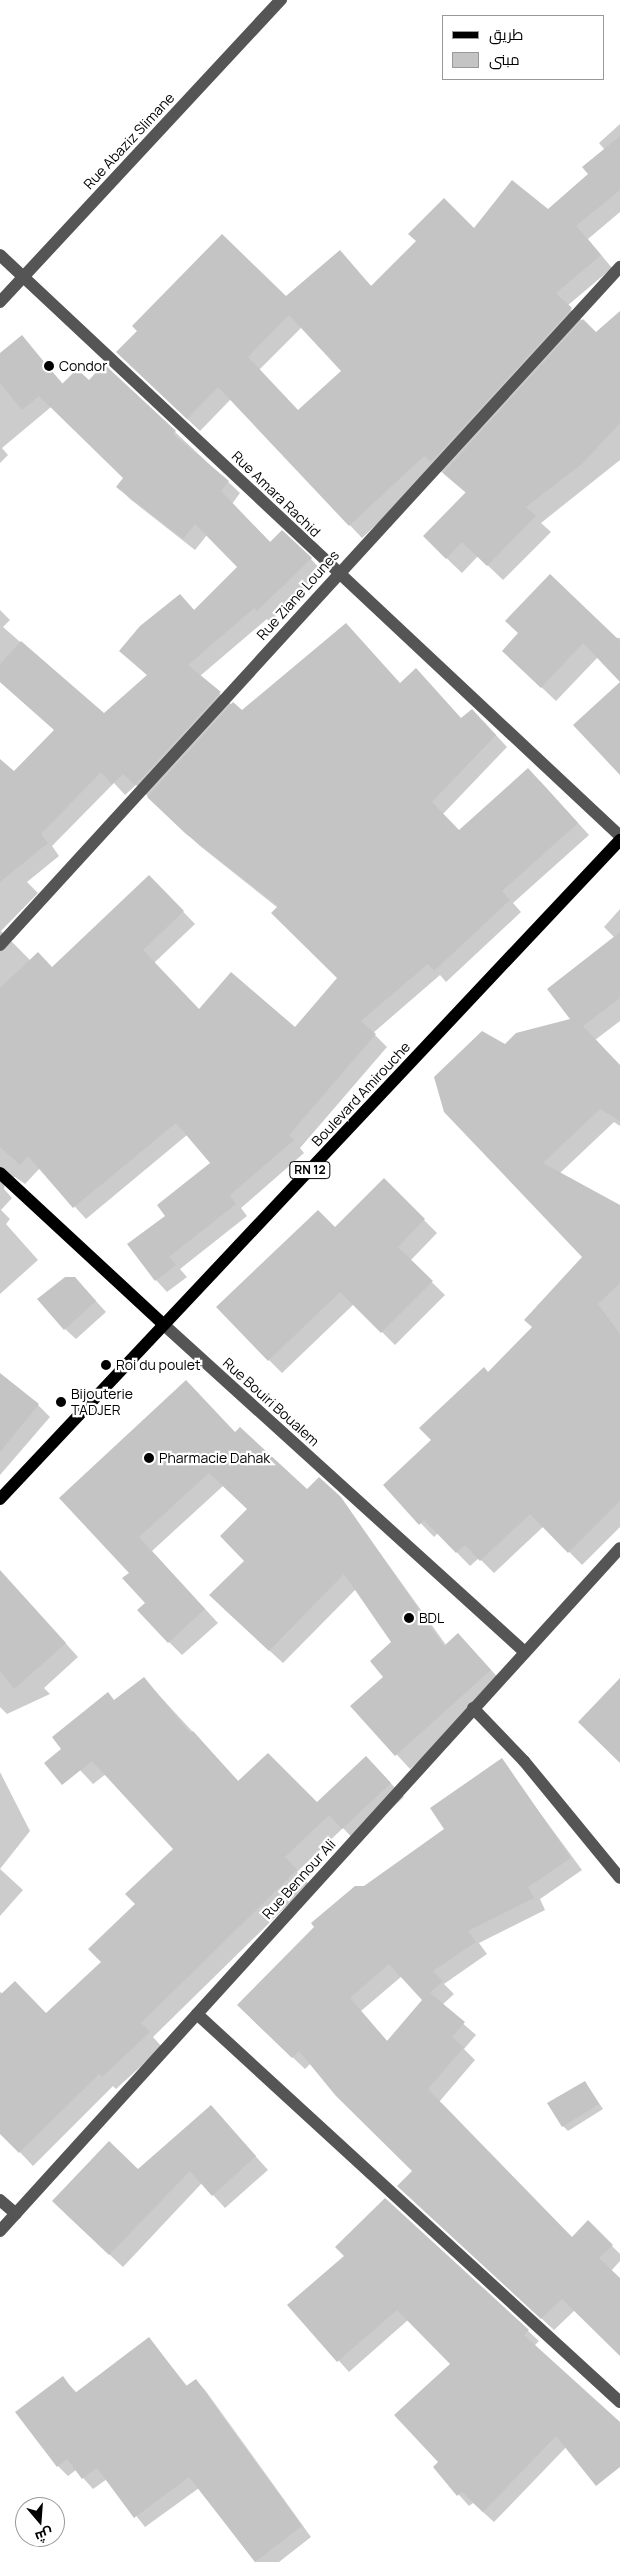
<!DOCTYPE html>
<meta charset="utf-8">
<style>
body{margin:0}
#map{position:relative;width:620px;height:2562px;overflow:hidden;background:#fff;font-family:Manrope,Cairo,sans-serif}
div>[style]{position:absolute}
[style*='--x']{left:calc(var(--x)*1px);top:calc(var(--y)*1px);width:calc(var(--w)*1px);rotate:calc(var(--a)*1deg)}
.shadow>*{inset:0;background:#0003}
.building>*{inset:0;background:#c4c4c4}
.minor>*{height:12px;margin:-6px;padding:0 6px;transform-origin:6px;border-radius:6px;background:#555}
.major>*{height:12px;margin:-6px;padding:0 6px;transform-origin:6px;border-radius:6px;background:#000}
.dots>*{width:14px;height:14px;translate:-50% -50%;box-sizing:border-box;border:2px solid #fff;border-radius:50%}
span{translate:-50% -50%;white-space:nowrap;text-align:center;line-height:1.15;-webkit-text-stroke:4.5px #fff;paint-order:stroke}
.shield-label span{padding:1px 4px;background:#fff;border:1px solid;border-radius:4px;-webkit-text-stroke-width:0}
.shield-label{font-size:12px;color:#000;font-weight:700}
.street-label{font-size:14px;color:#000}
.poi-label{font-size:14px;color:#000}
.left{translate:0 -50%;text-align:left}
.legend{position:absolute;left:442px;top:15px;width:162px;height:65px;box-sizing:border-box;background:#fff;border:1px solid #999;margin:0;padding:6px 9px;list-style:none;font-size:15px;color:#000}
.legend li{display:flex;align-items:center;gap:10px;height:25px}
.legend b{width:25px;border:1px solid #999}
.north{position:absolute;left:15px;top:2497px;width:50px;height:50px;box-sizing:border-box;background:#fff;border:1px solid #999;border-radius:50%;rotate:162deg;font-size:14px;font-weight:700;line-height:20px;text-align:center;color:#000}
.north::after{content:'';display:block;margin:auto;width:18px;height:22px;background:#000;clip-path:polygon(50% 0,100% 100%,50% 72%,0 100%)}
</style>
<div id="map">
<div class="shadow">
<i style="clip-path:polygon(evenodd,620px 124px,620px 212px,588px 239px,612px 268px,567px 306px,596px 334px,620px 313px,620px 460px,541px 523px,551px 532px,503px 580px,478px 556px,462px 573px,439px 551px,466px 493px,437px 468px,362px 538px,231px 399px,200px 431px,130px 365px,286px 298px,340px 252px,372px 287px,474px 230px,548px 210px,590px 175px,605px 150px,599px 143px,620px 124px,302px 327px,342px 371px,298px 412px,259px 370px,302px 327px)"></i>
<i style="clip-path:polygon(evenodd,22px 337px,64px 385px,89px 382px,175px 432px,240px 493px,232px 504px,271px 543px,311px 559px,322px 571px,270px 622px,267px 619px,200px 676px,232px 705px,242px 711px,400px 684px,462px 719px,484px 722px,507px 747px,442px 815px,459px 831px,540px 781px,589px 835px,513px 903px,521px 912px,446px 982px,440px 975px,373px 1033px,387px 1047px,300px 1148px,304px 1153px,241px 1208px,247px 1216px,180px 1269px,187px 1277px,167px 1292px,156px 1280px,167px 1216px,212px 1163px,187px 1135px,86px 1219px,40px 1168px,25px 1184px,15px 1177px,6px 1179px,4px 1189px,12px 1198px,1px 1210px,10px 1219px,6px 1224px,38px 1260px,0 1294px,0 761px,14px 773px,55px 730px,0 682px,0 610px,10px 620px,3px 627px,104px 715px,148px 676px,121px 651px,180px 595px,195px 611px,239px 567px,207px 535px,195px 550px,130px 499px,118px 487px,125px 479px,51px 407px,2px 448px,8px 455px,0 463px,0 355px,22px 337px,114px 783px,125px 795px,136px 785px,200px 846px,278px 908px,338px 978px,295px 1029px,199px 1011px,154px 963px,195px 924px,161px 889px,52px 969px,31px 961px,1px 931px,38px 893px,27px 882px,59px 856px,52px 846px,114px 783px)"></i>
<i style="clip-path:polygon(520px 634px,620px 638px,620px 680px,598px 657px,556px 701px,518px 665px)"></i>
<i style="clip-path:polygon(620px 909px,620px 1021px,595px 1040px,620px 1066px,620px 1126px,614px 1122px,560px 1173px,620px 1209px,620px 1527px,582px 1565px,544px 1526px,494px 1573px,479px 1558px,470px 1566px,438px 1533px,434px 1537px,384px 1485px,433px 1440px,533px 1327px,584px 1257px,445px 1111px,505px 1046px,572px 1019px,615px 938px,604px 927px)"></i>
<i style="clip-path:polygon(384px 1180px,437px 1233px,410px 1261px,445px 1295px,395px 1345px,354px 1304px,282px 1373px,269px 1360px,335px 1229px)"></i>
<i style="clip-path:polygon(85px 1289px,106px 1312px,76px 1339px,65px 1329px)"></i>
<i style="clip-path:polygon(0 1394px,38px 1405px,50px 1417px,0 1475px)"></i>
<i style="clip-path:polygon(235px 1433px,307px 1491px,340px 1497px,446px 1645px,471px 1648px,504px 1684px,410px 1769px,352px 1706px,385px 1677px,393px 1643px,356px 1589px,283px 1663px,224px 1609px,246px 1561px,248px 1509px,223px 1486px,152px 1551px,218px 1623px,182px 1655px,169px 1642px,130px 1573px,60px 1498px)"></i>
<i style="clip-path:polygon(0 1590px,22px 1595px,78px 1657px,44px 1688px,50px 1694px,7px 1714px,0 1707px)"></i>
<i style="clip-path:polygon(144px 1679px,239px 1782px,317px 1804px,379px 1771px,404px 1797px,356px 1842px,343px 1828px,297px 1872px,309px 1884px,153px 2037px,162px 2047px,116px 2089px,113px 2086px,33px 2166px,0 2131px,0 1992px,46px 2015px,103px 1962px,175px 1849px,106px 1774px,93px 1784px,80px 1770px,115px 1701px)"></i>
<i style="clip-path:polygon(evenodd,501px 1760px,582px 1870px,540px 1899px,545px 1910px,479px 1943px,487px 1954px,444px 1984px,454px 1994px,442px 2005px,476px 2035px,464px 2049px,475px 2060px,439px 2102px,572px 2238px,588px 2222px,620px 2254px,620px 2261px,611px 2271px,620px 2280px,620px 2354px,575px 2310px,554px 2330px,411px 2198px,414px 2171px,311px 2063px,305px 2069px,250px 2017px,364px 1887px,446px 1829px,501px 1760px,402px 1976px,424px 2000px,388px 2042px,361px 2011px,402px 1976px)"></i>
<i style="clip-path:polygon(0 1772px,30px 1831px,0 1869px,23px 1890px,0 1916px)"></i>
<i style="clip-path:polygon(585px 2082px,603px 2109px,568px 2131px,563px 2126px)"></i>
<i style="clip-path:polygon(211px 2107px,268px 2170px,225px 2208px,202px 2183px,123px 2267px,66px 2214px,138px 2170px)"></i>
<i style="clip-path:polygon(385px 2200px,539px 2341px,534px 2346px,577px 2436px,494px 2522px,473px 2503px,469px 2506px,434px 2467px,440px 2462px,452px 2364px,408px 2320px,349px 2372px,289px 2305px,346px 2256px)"></i>
<i style="clip-path:polygon(149px 2338px,187px 2386px,196px 2380px,205px 2390px,305px 2532px,206px 2391px,311px 2537px,279px 2562px,255px 2562px,199px 2488px,145px 2527px,107px 2479px,93px 2489px,76px 2470px,68px 2476px,58px 2466px,63px 2378px,77px 2393px)"></i>
</div>
<div class="building">
<i style="clip-path:polygon(evenodd,620px 136px,620px 190px,576px 226px,601px 255px,556px 293px,572px 308px,431px 462px,424px 456px,349px 526px,218px 387px,187px 419px,116px 352px,137px 331px,132px 326px,222px 234px,286px 296px,340px 250px,371px 286px,416px 241px,408px 234px,444px 198px,474px 228px,512px 180px,548px 209px,588px 174px,582px 167px,620px 136px,289px 315px,341px 371px,298px 410px,248px 357px,289px 315px)"></i>
<i style="clip-path:polygon(620px 311px,620px 423px,583px 463px,526px 507px,536px 516px,487px 566px,462px 542px,446px 559px,423px 536px,466px 492px,443px 473px,583px 319px,596px 332px)"></i>
<i style="clip-path:polygon(22px 335px,62px 384px,77px 369px,89px 380px,104px 364px,176px 431px,173px 434px,229px 481px,221px 491px,270px 542px,282px 530px,312px 558px,257px 611px,254px 608px,188px 665px,221px 692px,135px 785px,123px 774px,112px 784px,101px 772px,41px 834px,48px 843px,0 882px,0 759px,14px 771px,54px 730px,0 682px,0 664px,21px 641px,104px 713px,147px 675px,119px 651px,140px 626px,180px 594px,194px 610px,237px 567px,195px 524px,183px 539px,116px 487px,123px 478px,39px 396px,22px 410px,0 383px,0 353px)"></i>
<i style="clip-path:polygon(550px 574px,620px 641px,620px 775px,573px 725px,620px 682px,583px 643px,541px 688px,502px 651px,518px 633px,505px 621px)"></i>
<i style="clip-path:polygon(346px 623px,400px 683px,416px 668px,461px 718px,472px 709px,496px 735px,432px 802px,459px 830px,528px 768px,578px 823px,502px 891px,510px 900px,434px 971px,428px 964px,361px 1021px,376px 1034px,289px 1135px,294px 1140px,230px 1195px,236px 1204px,169px 1257px,176px 1265px,155px 1281px,127px 1244px,165px 1216px,157px 1205px,210px 1163px,176px 1123px,73px 1208px,28px 1156px,20px 1165px,0 1147px,0 988px,38px 952px,52px 967px,149px 875px,184px 911px,143px 950px,199px 1009px,231px 972px,295px 1027px,337px 978px,271px 913px,278px 906px,186px 834px,147px 797px,233px 702px,242px 710px)"></i>
<i style="clip-path:polygon(620px 932px,620px 998px,583px 1026px,620px 1065px,620px 1121px,600px 1109px,543px 1163px,620px 1205px,620px 1283px,598px 1304px,620px 1334px,620px 1501px,568px 1553px,530px 1514px,480px 1561px,465px 1545px,456px 1553px,424px 1520px,419px 1525px,383px 1485px,431px 1440px,419px 1428px,484px 1367px,488px 1372px,532px 1327px,524px 1320px,582px 1257px,444px 1112px,434px 1077px,482px 1031px,505px 1044px,516px 1033px,570px 1019px,547px 989px)"></i>
<i style="clip-path:polygon(384px 1178px,425px 1219px,398px 1247px,433px 1281px,381px 1333px,340px 1292px,268px 1361px,216px 1307px,318px 1210px,335px 1227px)"></i>
<i style="clip-path:polygon(65px 1277px,75px 1277px,96px 1301px,64px 1330px,37px 1299px)"></i>
<i style="clip-path:polygon(0 1373px,39px 1404px,0 1452px)"></i>
<i style="clip-path:polygon(186px 1380px,235px 1432px,240px 1427px,307px 1489px,319px 1477px,341px 1497px,444px 1646px,458px 1633px,491px 1670px,395px 1756px,350px 1706px,383px 1677px,370px 1661px,391px 1642px,344px 1574px,269px 1651px,209px 1595px,244px 1561px,220px 1536px,247px 1509px,209px 1473px,139px 1537px,205px 1609px,168px 1643px,137px 1610px,145px 1603px,122px 1578px,129px 1573px,59px 1498px)"></i>
<i style="clip-path:polygon(0 1570px,66px 1643px,14px 1689px,0 1671px)"></i>
<i style="clip-path:polygon(144px 1677px,190px 1733px,193px 1731px,238px 1781px,268px 1753px,317px 1802px,366px 1756px,391px 1783px,342px 1829px,329px 1815px,285px 1857px,297px 1870px,141px 2023px,150px 2032px,102px 2077px,99px 2074px,19px 2153px,0 2134px,0 1995px,15px 1981px,46px 2013px,101px 1962px,88px 1949px,135px 1904px,125px 1894px,173px 1849px,92px 1761px,62px 1785px,44px 1763px,61px 1749px,52px 1737px,108px 1692px,114px 1700px)"></i>
<i style="clip-path:polygon(620px 1678px,620px 1763px,578px 1722px)"></i>
<i style="clip-path:polygon(evenodd,502px 1758px,571px 1858px,528px 1887px,534px 1898px,468px 1931px,476px 1942px,433px 1971px,443px 1981px,430px 1993px,465px 2022px,452px 2037px,464px 2047px,428px 2089px,572px 2237px,588px 2220px,613px 2245px,599px 2258px,620px 2278px,620px 2356px,562px 2299px,541px 2319px,397px 2186px,412px 2171px,336px 2096px,299px 2051px,292px 2058px,237px 2005px,314px 1927px,311px 1923px,355px 1886px,364px 1886px,444px 1829px,430px 1808px,502px 1758px,389px 1964px,422px 2000px,387px 2041px,350px 1998px,389px 1964px)"></i>
<i style="clip-path:polygon(585px 2081px,599px 2104px,562px 2127px,547px 2103px)"></i>
<i style="clip-path:polygon(211px 2105px,256px 2156px,212px 2196px,190px 2171px,109px 2255px,52px 2201px,109px 2141px,138px 2169px)"></i>
<i style="clip-path:polygon(385px 2198px,529px 2330px,524px 2335px,620px 2422px,620px 2467px,596px 2486px,556px 2436px,483px 2512px,462px 2492px,457px 2496px,433px 2467px,438px 2462px,394px 2415px,450px 2364px,397px 2310px,337px 2362px,287px 2305px,344px 2256px,335px 2247px)"></i>
<i style="clip-path:polygon(149px 2337px,186px 2386px,196px 2379px,302px 2526px,255px 2562px,189px 2477px,134px 2518px,97px 2468px,82px 2479px,67px 2459px,57px 2467px,15px 2412px,63px 2376px,75px 2393px)"></i>
</div>
<div class="minor">
<i style="--x:0;--y:255;--w:850;--a:43.14"></i>
<i style="--x:0;--y:302;--w:413;--a:-47.1"></i>
<i style="--x:0;--y:945;--w:919;--a:-47.56"></i>
<i style="--x:163;--y:1324;--w:486;--a:42.2"></i>
<i style="--x:473;--y:1708;--w:74;--a:46.1"></i>
<i style="--x:524;--y:1761;--w:151;--a:50.6"></i>
<i style="--x:197;--y:2014;--w:574;--a:42.53"></i>
<i style="--x:0;--y:2200;--w:21;--a:41"></i>
<i style="--x:0;--y:2231;--w:922;--a:-47.77"></i>
</div>
<div class="major">
<i style="--x:0;--y:1173;--w:222;--a:42.8"></i>
<i style="--x:0;--y:1499;--w:905;--a:-46.75"></i>
</div>
<div class="dots">
<i style="left:49px;top:366px;background:#000"></i>
<i style="left:106px;top:1365px;background:#000"></i>
<i style="left:61px;top:1402px;background:#000"></i>
<i style="left:149px;top:1458px;background:#000"></i>
<i style="left:409px;top:1618px;background:#000"></i>
</div>
<div class="shield-label">
<span style="left:310px;top:1170px">RN 12</span>
</div>
<div class="street-label">
<span style="left:129px;top:141px;rotate:-47deg">Rue Abaziz Slimane</span>
<span style="left:276px;top:494px;rotate:44deg">Rue Amara Rachid</span>
<span style="left:298px;top:595px;rotate:-48deg">Rue Ziane Lounes</span>
<span style="left:361px;top:1094px;rotate:-47deg">Boulevard Amirouche</span>
<span style="left:271px;top:1402px;rotate:42deg">Rue Bouiri Boualem</span>
<span style="left:299px;top:1879px;rotate:-48deg">Rue Bennour Ali</span>
</div>
<div class="poi-label">
<span class="left" style="left:59px;top:366px">Condor</span>
<span class="left" style="left:116px;top:1365px">Roi du poulet</span>
<span class="left" style="left:71px;top:1402px">Bijouterie<br>TADJER</span>
<span class="left" style="left:159px;top:1458px">Pharmacie Dahak</span>
<span class="left" style="left:419px;top:1618px">BDL</span>
</div>
<ul class="legend">
<li><b style="height:6px;background:#000"></b>طريق</li>
<li><b style="height:14px;background:#c4c4c4"></b>مبنى</li>
</ul>
<div class="north">ش</div>
</div>
